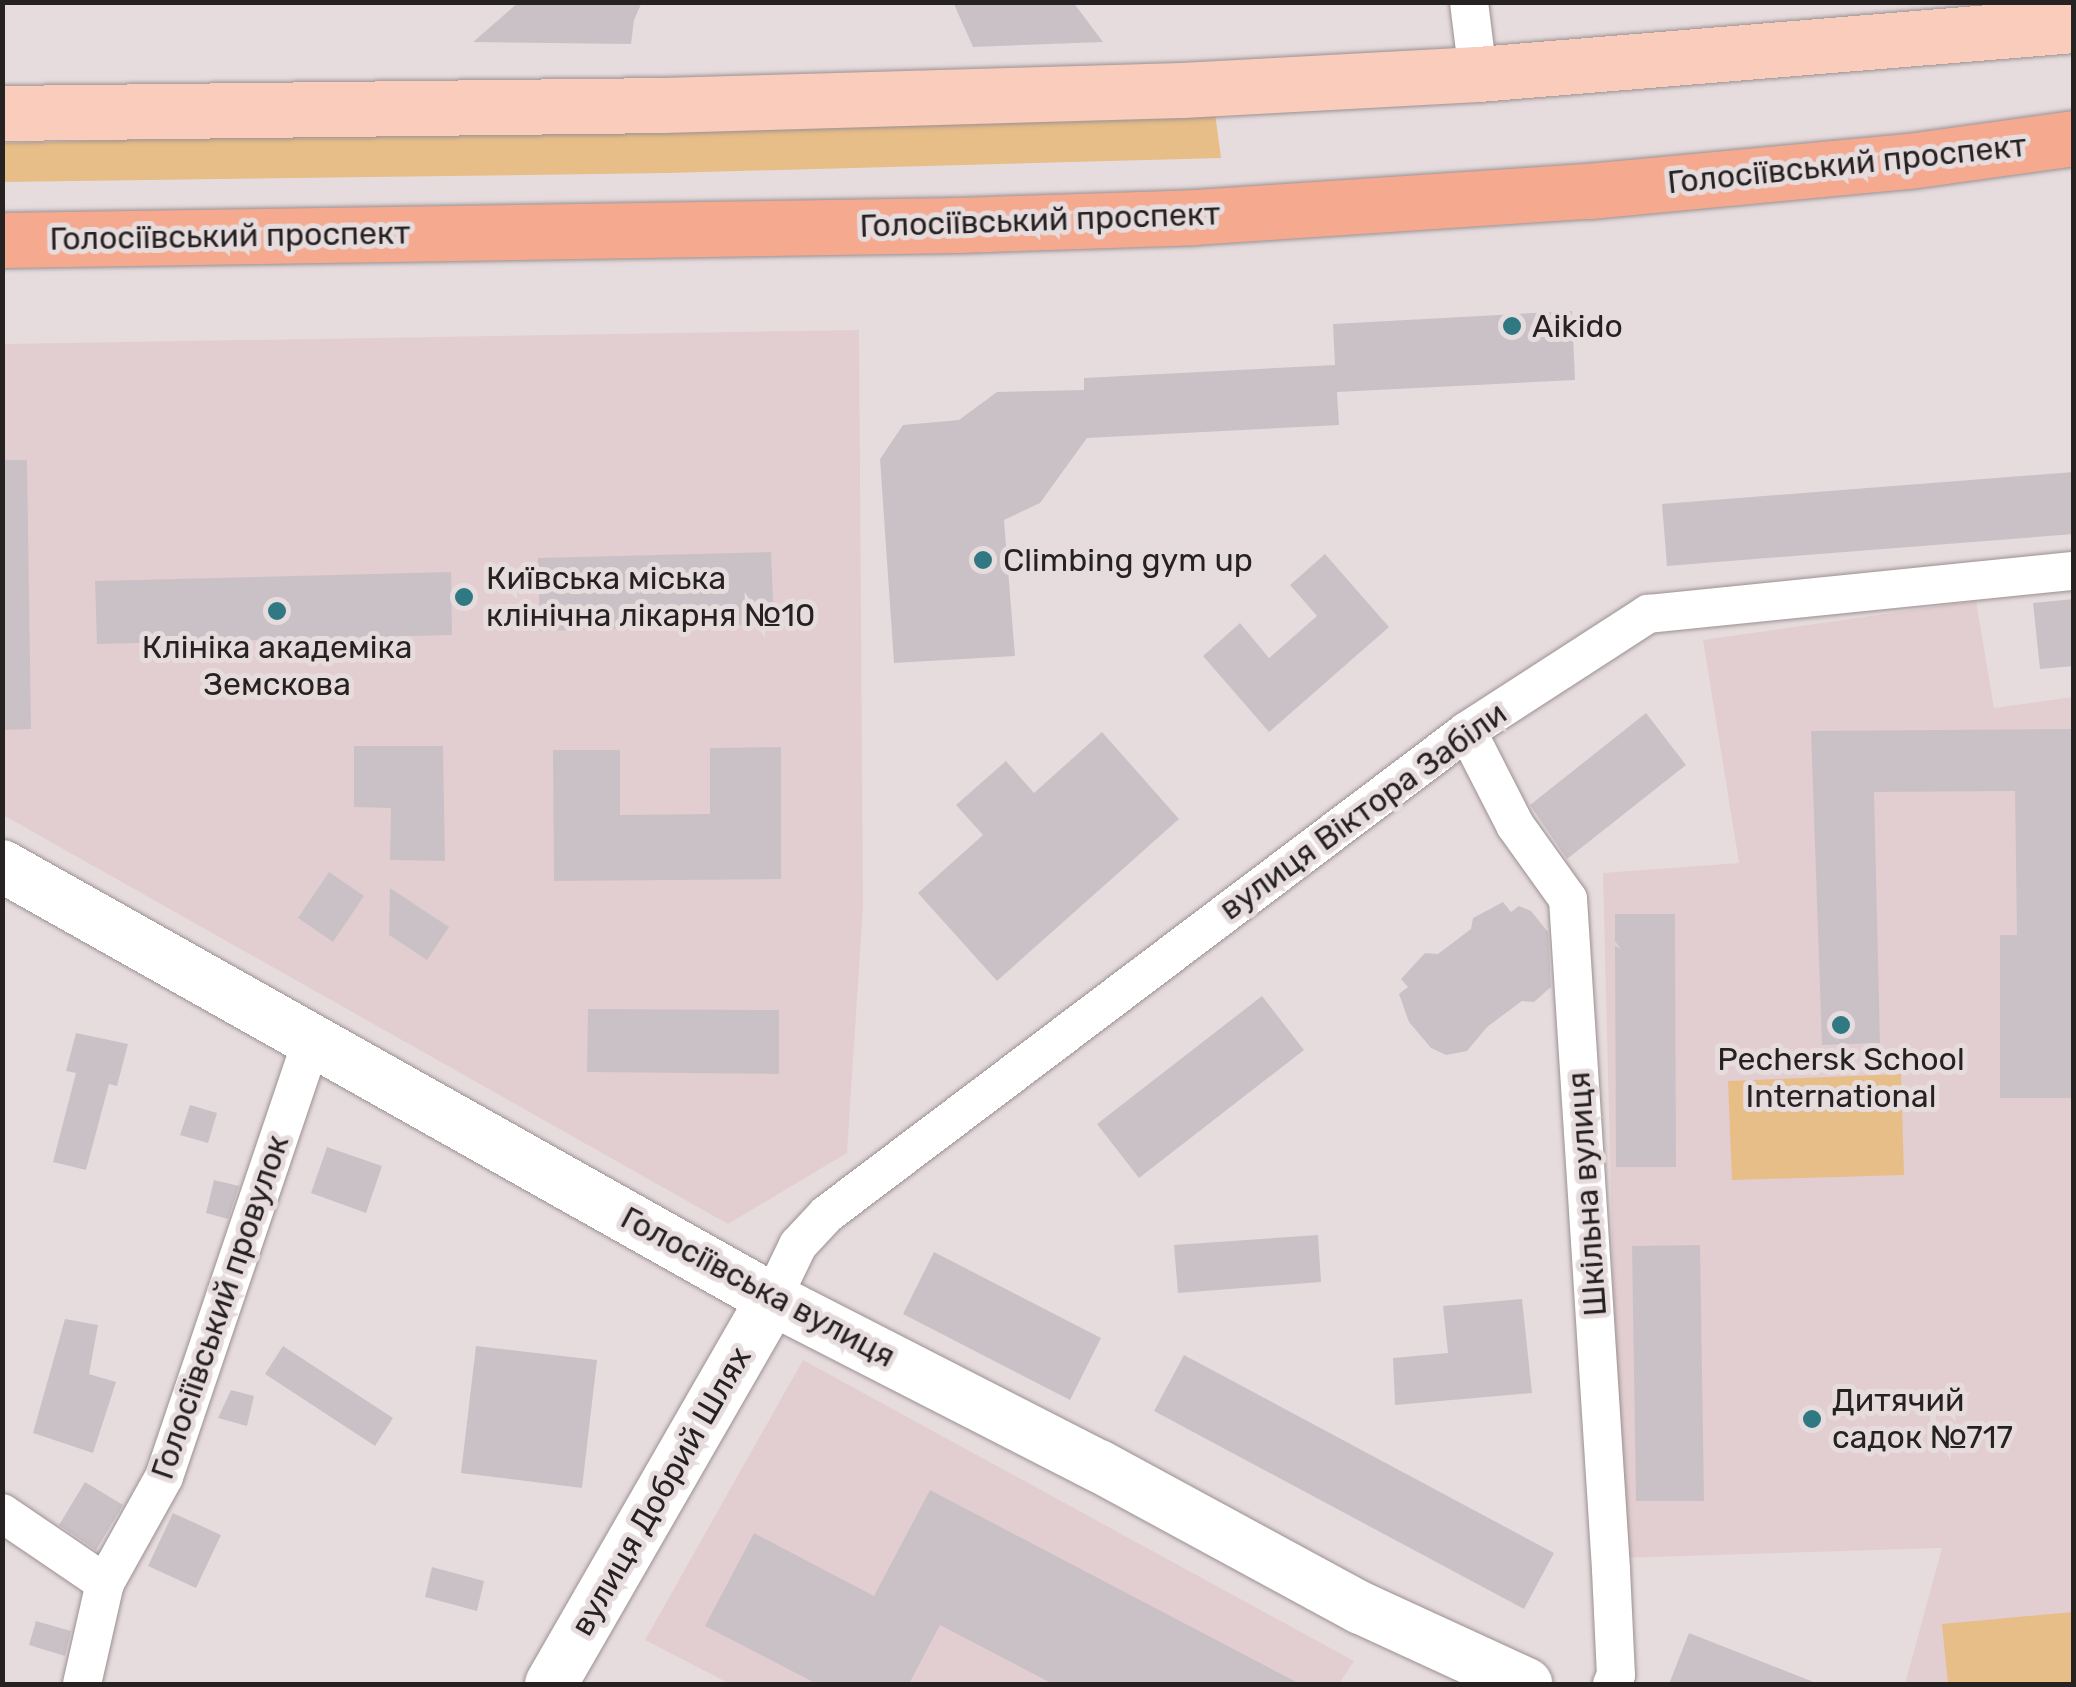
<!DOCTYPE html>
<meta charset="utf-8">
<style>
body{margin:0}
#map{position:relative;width:2076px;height:1687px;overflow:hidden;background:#e7dcdd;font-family:Rubik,sans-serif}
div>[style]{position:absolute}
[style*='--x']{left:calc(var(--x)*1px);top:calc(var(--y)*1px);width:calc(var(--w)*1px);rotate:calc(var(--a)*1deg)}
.built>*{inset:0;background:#e2ced0}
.green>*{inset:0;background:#e7bd88}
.building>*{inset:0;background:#cac1c7}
.roads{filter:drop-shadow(0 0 2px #9b9092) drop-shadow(0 0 2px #9b9092)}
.street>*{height:38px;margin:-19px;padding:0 19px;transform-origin:19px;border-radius:19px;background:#fff}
.secondary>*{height:52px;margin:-26px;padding:0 26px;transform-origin:26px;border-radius:26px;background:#fff}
.primary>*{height:55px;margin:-27.5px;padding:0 27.5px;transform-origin:27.5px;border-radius:27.5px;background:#f9ccbc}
.highway>*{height:55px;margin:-27.5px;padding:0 27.5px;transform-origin:27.5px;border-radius:27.5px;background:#f5aa8f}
.dots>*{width:28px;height:28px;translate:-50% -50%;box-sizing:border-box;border:5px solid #e7dcdd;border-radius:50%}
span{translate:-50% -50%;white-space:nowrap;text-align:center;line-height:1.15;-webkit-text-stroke:10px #e7dcdd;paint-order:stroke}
.street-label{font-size:32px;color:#262222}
.poi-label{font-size:32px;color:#262222}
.left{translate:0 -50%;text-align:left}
.frame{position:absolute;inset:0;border:5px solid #262222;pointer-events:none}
</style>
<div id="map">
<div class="built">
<i style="clip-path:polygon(859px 330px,863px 906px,847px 1153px,728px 1224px,3px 815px,3px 344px)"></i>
<i style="clip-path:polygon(1976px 601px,1994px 708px,2073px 697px,2073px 1684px,1905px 1684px,1942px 1548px,1620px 1558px,1603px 873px,1739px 863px,1703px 640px)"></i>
<i style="clip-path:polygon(803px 1360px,1354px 1661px,1339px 1684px,730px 1684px,645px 1640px)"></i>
</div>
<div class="green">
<i style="clip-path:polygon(1215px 113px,1221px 158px,667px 173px,3px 182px,2px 143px)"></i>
<i style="clip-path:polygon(1901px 1074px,1904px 1175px,1732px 1180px,1728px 1081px)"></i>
<i style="clip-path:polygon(2073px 1612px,2073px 1684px,1948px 1684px,1942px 1624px)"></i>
</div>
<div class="building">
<i style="clip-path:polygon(519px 2px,642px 2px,634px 20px,631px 44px,473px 42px)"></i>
<i style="clip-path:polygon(953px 2px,1073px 2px,1103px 42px,973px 47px)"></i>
<i style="clip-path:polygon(1572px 311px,1575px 380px,1337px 392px,1339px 425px,1087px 438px,1040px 503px,1004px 520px,1015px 656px,894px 663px,880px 459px,903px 425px,959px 420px,997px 392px,1084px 390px,1084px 378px,1335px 365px,1333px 324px)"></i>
<i style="clip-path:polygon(2px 460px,27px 460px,31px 729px,2px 730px)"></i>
<i style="clip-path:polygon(2074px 472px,2074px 534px,1667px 566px,1662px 504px)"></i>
<i style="clip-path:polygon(771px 552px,774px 624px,540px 631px,538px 558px)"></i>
<i style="clip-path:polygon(1325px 554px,1389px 627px,1269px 732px,1203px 656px,1240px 623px,1269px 658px,1317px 616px,1290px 585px)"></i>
<i style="clip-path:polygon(451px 572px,452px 635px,97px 644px,95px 581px)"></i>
<i style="clip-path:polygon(2074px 599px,2074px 666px,2040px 669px,2033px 603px)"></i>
<i style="clip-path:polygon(1646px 713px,1686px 765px,1567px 859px,1530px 805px)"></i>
<i style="clip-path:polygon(2074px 729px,2074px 1098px,2000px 1098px,2000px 935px,2017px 935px,2015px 791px,1874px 792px,1880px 1043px,1822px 1045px,1811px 731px)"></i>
<i style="clip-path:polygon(1102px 732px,1179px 819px,997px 981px,918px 893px,983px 835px,956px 805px,1006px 761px,1034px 793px)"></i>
<i style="clip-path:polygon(354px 746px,443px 746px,445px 861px,390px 860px,391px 808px,354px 807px)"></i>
<i style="clip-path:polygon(781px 747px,781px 879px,554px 881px,553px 750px,620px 750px,620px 815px,710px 814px,710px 748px)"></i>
<i style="clip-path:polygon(329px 872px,364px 896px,333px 942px,298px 918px)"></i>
<i style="clip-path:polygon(390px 888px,449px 927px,427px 960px,389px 935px)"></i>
<i style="clip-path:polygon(1503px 902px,1511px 912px,1519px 906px,1531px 911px,1548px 932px,1551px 987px,1534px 1002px,1522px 1001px,1487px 1027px,1467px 1051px,1446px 1055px,1431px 1048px,1409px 1022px,1399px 994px,1408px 987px,1401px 979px,1425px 953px,1438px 954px,1471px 929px,1473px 918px)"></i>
<i style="clip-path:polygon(1615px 914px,1675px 914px,1676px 1167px,1616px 1167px,1615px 946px,1621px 949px,1615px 941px)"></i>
<i style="clip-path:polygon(1262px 996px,1304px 1050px,1139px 1178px,1097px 1124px)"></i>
<i style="clip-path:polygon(588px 1009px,779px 1010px,779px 1074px,587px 1072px)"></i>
<i style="clip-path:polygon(76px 1033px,128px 1044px,117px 1086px,109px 1084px,86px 1170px,53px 1162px,76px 1073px,66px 1071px)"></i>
<i style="clip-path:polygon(190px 1105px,217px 1113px,208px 1143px,180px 1135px)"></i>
<i style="clip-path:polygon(327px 1147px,382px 1166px,366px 1213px,311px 1193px)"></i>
<i style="clip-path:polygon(214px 1180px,239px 1186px,228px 1219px,206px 1213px)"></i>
<i style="clip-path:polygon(1318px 1235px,1321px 1282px,1178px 1293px,1174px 1245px)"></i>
<i style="clip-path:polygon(1700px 1245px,1704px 1501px,1636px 1501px,1632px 1246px)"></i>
<i style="clip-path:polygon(934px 1252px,1101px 1338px,1070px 1400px,903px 1314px)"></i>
<i style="clip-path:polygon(1522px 1299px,1532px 1393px,1395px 1405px,1393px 1358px,1448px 1353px,1443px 1306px)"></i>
<i style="clip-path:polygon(65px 1319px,98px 1325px,89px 1374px,116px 1382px,93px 1453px,33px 1433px)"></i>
<i style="clip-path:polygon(283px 1346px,393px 1418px,375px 1446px,265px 1374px)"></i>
<i style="clip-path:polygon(476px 1346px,597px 1360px,582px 1488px,461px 1473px)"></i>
<i style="clip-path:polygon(1184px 1355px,1554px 1553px,1524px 1609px,1154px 1411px)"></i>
<i style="clip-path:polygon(231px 1390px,254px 1396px,247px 1426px,218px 1418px)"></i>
<i style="clip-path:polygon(85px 1482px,123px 1505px,96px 1550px,59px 1525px)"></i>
<i style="clip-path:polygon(930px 1490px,1300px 1684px,1053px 1684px,940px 1625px,909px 1684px,817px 1684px,705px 1626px,754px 1533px,874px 1596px)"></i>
<i style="clip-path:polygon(173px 1513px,221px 1535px,196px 1588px,148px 1566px)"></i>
<i style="clip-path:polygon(432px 1567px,484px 1581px,477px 1611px,425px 1597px)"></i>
<i style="clip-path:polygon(36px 1621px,71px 1631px,65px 1656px,29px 1645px)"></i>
<i style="clip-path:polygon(1689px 1633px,1816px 1683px,1816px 1684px,1669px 1684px)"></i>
</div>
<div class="roads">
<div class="street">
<i style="--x:1469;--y:2;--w:73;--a:82.9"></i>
<i style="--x:1467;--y:731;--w:106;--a:62.9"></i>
<i style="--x:1515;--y:825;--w:91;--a:54.4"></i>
<i style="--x:1568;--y:899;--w:672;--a:86.33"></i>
<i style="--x:1611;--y:1570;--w:105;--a:87.3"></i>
<i style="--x:1616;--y:1675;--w:10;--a:114"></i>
<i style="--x:772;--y:1299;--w:60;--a:-64.3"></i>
<i style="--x:798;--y:1245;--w:42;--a:-46.9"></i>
<i style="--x:827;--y:1214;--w:802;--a:-37.04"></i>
<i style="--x:1467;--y:731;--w:216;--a:-32.9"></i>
<i style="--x:1648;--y:614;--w:428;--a:-5.8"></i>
<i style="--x:2;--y:1513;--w:125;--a:34.2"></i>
<i style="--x:82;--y:1684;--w:104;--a:-77.2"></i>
<i style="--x:105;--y:1583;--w:121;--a:-60.9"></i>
<i style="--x:164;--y:1477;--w:461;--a:-71.3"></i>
</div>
<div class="secondary">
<i style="--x:2;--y:866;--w:883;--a:29.35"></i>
<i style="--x:772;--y:1299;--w:367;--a:27.1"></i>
<i style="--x:1099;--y:1466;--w:298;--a:28.5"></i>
<i style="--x:1361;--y:1608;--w:182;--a:24.7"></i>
<i style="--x:551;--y:1684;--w:444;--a:-60.1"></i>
</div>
<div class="primary">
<i style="--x:2;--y:113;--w:661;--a:-0.69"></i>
<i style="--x:663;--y:105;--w:519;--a:-1.66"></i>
<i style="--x:1182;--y:90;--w:296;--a:-3.1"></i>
<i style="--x:1478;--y:74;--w:598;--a:-4.7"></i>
</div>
<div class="highway">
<i style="--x:2;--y:240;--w:956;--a:-0.9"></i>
<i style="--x:958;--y:225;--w:236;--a:-1.9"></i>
<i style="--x:1194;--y:217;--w:396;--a:-3.8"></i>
<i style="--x:1589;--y:191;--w:321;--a:-5.4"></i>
<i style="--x:1909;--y:161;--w:167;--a:-7.9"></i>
</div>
</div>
<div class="dots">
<i style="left:1512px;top:326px;background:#307882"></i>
<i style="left:983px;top:560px;background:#307882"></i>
<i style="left:464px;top:597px;background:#307882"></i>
<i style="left:277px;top:611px;background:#307882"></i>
<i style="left:1841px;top:1025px;background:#307882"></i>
<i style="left:1812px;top:1419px;background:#307882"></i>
</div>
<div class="street-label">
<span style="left:1847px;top:164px;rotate:-6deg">Голосіївський проспект</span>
<span style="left:1040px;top:220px;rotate:-2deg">Голосіївський проспект</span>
<span style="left:230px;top:236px;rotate:-1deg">Голосіївський проспект</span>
<span style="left:1363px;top:811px;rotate:-36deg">вулиця Віктора Забіли</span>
<span style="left:1587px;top:1194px;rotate:-94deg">Шкільна вулиця</span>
<span style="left:758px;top:1287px;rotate:28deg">Голосіївська вулиця</span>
<span style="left:220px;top:1307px;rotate:-71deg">Голосіївський провулок</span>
<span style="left:661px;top:1491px;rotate:-60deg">вулиця Добрий Шлях</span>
</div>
<div class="poi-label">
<span class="left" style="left:1532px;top:326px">Aikido</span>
<span class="left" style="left:1003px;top:560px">Climbing gym up</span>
<span class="left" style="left:486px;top:597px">Київська міська<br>клінічна лікарня №10</span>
<span style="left:277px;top:666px">Клініка академіка<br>Земскова</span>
<span style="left:1841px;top:1078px">Pechersk School<br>International</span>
<span class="left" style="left:1832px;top:1419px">Дитячий<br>садок №717</span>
</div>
<div class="frame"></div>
</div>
